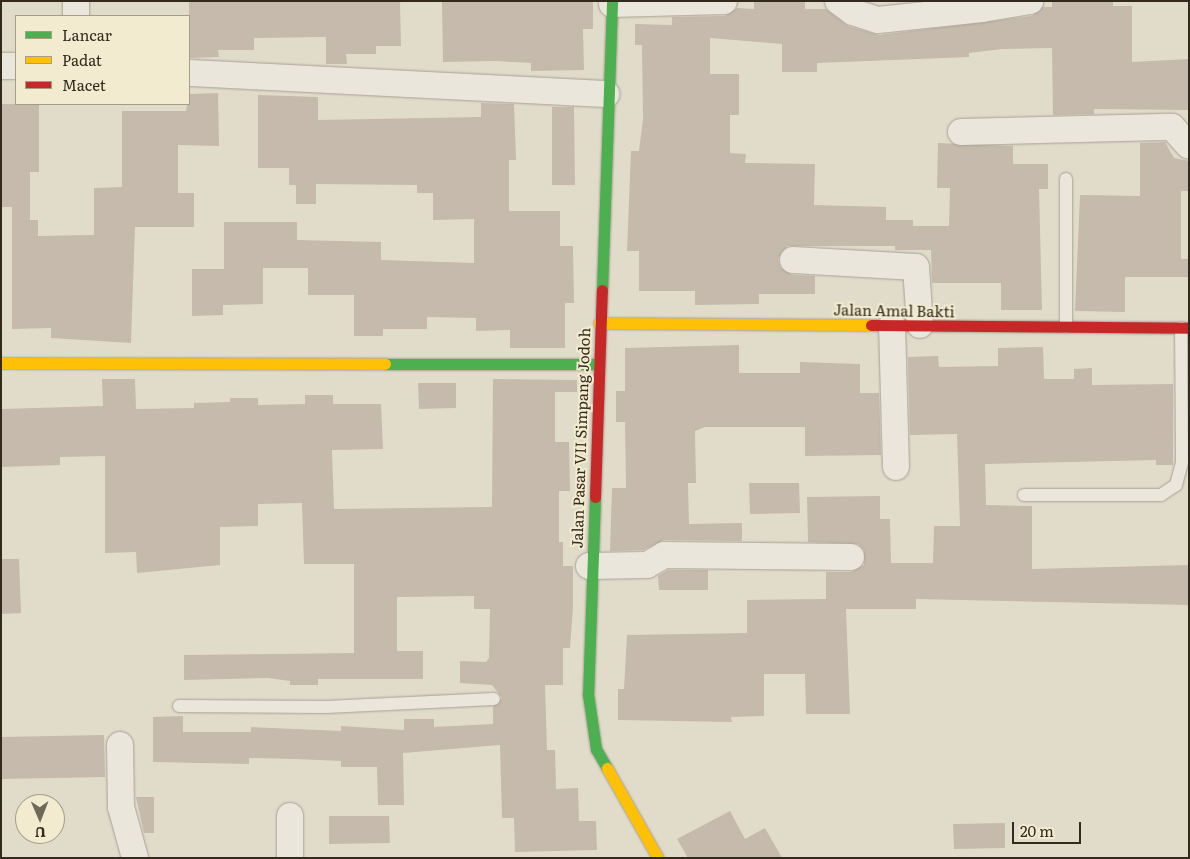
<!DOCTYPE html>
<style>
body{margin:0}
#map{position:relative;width:1190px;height:859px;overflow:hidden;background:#e1dcca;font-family:Literata,serif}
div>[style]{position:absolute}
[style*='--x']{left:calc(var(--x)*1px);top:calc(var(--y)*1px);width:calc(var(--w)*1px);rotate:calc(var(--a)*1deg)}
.building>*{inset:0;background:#c5baab}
.roads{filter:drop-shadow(0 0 1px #a6a094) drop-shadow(0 0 1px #a6a094)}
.lane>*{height:12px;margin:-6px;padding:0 6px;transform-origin:6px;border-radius:6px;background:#eae6dc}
.street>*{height:26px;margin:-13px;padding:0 13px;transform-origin:13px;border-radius:13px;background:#eae6dc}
.fast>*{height:11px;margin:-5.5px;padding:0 5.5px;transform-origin:5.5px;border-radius:5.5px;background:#4caf50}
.slow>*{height:11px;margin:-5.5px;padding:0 5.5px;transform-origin:5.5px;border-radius:5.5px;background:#ffc107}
.jam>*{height:11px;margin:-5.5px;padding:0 5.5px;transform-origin:5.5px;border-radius:5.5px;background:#c62828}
span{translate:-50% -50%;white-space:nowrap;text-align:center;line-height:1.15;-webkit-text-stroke:4px #f3ebcf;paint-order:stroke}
.street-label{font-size:15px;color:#33291d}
.frame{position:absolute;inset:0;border:2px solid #33291d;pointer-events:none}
.legend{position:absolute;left:15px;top:15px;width:175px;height:90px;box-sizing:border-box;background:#f3ebcf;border:1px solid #a69d88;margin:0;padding:6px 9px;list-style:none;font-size:15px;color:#33291d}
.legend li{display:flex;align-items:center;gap:10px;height:25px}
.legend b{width:25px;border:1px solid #a69d88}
.north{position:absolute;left:15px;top:794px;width:50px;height:50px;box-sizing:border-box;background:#f3ebcf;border:1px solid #a69d88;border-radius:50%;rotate:179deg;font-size:14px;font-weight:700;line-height:20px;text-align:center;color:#33291d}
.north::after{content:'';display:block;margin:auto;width:18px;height:22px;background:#70685a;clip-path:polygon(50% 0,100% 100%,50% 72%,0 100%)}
.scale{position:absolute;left:1012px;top:822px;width:69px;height:22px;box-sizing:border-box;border:2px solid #33291d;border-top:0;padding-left:6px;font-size:15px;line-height:18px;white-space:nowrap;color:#33291d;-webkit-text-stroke:4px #f3ebcf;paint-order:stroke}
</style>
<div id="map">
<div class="building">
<i style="clip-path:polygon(189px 1px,400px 1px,401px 46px,376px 46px,376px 54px,346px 54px,347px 64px,326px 64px,326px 37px,254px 38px,254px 50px,218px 50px,219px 57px,189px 58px)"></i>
<i style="clip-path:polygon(442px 1px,593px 1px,593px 29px,583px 29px,584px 70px,531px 71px,531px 63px,496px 61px,443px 62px)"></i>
<i style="clip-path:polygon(754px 1px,805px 1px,805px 9px,826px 9px,848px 26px,879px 35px,1032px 16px,1043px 7px,1052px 7px,1052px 1px,1113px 1px,1113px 6px,1132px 6px,1132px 62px,1189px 59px,1189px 110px,1094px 109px,1094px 114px,1053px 115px,1052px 48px,1002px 49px,969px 53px,969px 57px,817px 63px,817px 72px,782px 72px,782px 44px,710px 38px,710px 74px,739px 74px,739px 115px,730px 115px,730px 153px,746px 154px,745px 163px,815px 164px,814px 205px,886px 207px,886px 220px,913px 220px,913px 226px,949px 226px,950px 188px,937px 188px,938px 143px,1013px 146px,1013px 164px,1048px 164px,1048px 189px,1039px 189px,1042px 310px,1001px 310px,1001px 283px,932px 283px,931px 250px,895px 250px,895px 246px,787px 246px,778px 259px,780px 267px,792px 275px,815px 276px,815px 294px,759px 294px,759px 304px,695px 305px,695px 291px,639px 291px,639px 251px,627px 251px,631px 151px,639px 151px,643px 119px,642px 45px,635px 45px,635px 24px,672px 25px,672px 17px,725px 16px,737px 8px,754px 9px)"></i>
<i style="clip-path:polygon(218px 93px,219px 146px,178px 145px,178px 193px,194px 193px,194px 227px,135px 227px,131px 343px,51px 338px,51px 328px,12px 329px,12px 207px,1px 207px,1px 104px,39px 104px,39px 172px,30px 172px,30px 220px,38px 220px,38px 236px,94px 235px,94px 188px,122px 187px,122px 111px,186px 111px,189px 94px)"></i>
<i style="clip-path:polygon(258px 95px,318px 97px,318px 120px,481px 117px,481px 103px,514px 104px,516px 160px,509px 160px,509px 211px,560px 211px,560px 246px,573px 246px,574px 303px,565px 303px,565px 348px,510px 348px,510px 330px,476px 331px,476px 318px,427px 317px,427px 329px,383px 329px,383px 336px,354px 336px,354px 295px,308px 295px,308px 268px,263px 268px,263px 304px,223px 305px,223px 315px,192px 316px,192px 269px,224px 269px,224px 222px,297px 222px,297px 240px,381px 242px,381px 260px,474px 263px,474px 219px,433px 220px,433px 193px,417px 193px,417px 185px,316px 184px,316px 204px,296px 204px,296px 185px,289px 185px,289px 168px,258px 168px)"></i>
<i style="clip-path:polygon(552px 107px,574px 107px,575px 185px,552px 185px)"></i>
<i style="clip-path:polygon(1165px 142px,1174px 158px,1189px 161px,1189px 191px,1181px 191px,1181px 259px,1189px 259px,1189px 277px,1125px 277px,1125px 312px,1075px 311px,1080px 195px,1140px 196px,1140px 143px)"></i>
<i style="clip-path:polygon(739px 345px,739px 373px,800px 373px,800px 362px,860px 364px,860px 393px,879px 393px,881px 455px,805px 456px,805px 427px,705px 427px,695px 431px,696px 483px,688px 483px,689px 524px,742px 523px,742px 541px,664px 540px,643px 550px,610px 551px,612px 488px,626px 488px,625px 422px,616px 422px,616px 391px,625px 391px,625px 348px)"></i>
<i style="clip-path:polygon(1043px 347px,1044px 379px,1074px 379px,1074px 369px,1092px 368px,1092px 385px,1173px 384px,1173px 465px,1156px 465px,1156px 460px,985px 464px,986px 505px,1032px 506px,1032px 569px,1189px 565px,1189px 605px,916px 599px,916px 609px,846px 609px,850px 714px,806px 714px,805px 674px,764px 674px,764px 716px,731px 717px,732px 722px,618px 720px,618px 689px,624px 689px,627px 635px,747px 633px,747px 600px,826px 599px,826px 572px,851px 572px,864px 565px,864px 550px,858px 544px,808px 542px,807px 497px,880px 496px,880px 519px,890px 519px,891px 563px,933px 563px,934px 526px,960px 526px,957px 434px,910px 435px,908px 357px,938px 356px,939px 367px,998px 366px,998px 348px)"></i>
<i style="clip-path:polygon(102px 379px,135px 379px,136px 409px,194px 408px,194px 403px,230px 402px,230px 398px,258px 398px,258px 405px,305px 404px,305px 395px,333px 395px,333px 404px,381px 404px,383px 449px,332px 450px,334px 509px,492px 507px,493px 379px,577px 380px,577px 392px,555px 392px,555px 442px,569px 442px,570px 491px,559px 491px,559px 542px,563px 542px,563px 566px,573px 566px,573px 607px,570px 648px,563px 648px,563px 685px,545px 685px,547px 750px,555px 750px,556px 789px,578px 788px,579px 821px,596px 821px,597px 850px,515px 852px,514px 818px,502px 818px,500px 745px,403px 753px,404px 805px,378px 805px,377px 767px,341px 767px,341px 761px,295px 759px,249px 758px,249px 764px,153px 762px,153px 717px,183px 716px,183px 732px,251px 732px,251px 727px,341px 731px,341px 726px,404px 730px,404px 719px,434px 719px,434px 727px,493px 724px,493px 707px,502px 698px,492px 685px,460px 683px,460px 661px,486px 662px,489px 658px,490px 609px,474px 609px,474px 596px,397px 597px,397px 651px,423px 651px,423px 679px,318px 679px,318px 685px,290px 685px,290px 681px,268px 678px,184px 680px,184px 655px,354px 653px,354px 564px,304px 564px,302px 503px,258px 504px,258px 526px,220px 527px,220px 565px,137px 573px,136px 552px,105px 553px,105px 456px,60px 457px,60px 465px,1px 467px,1px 409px,103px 406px)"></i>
<i style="clip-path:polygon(418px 383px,456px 383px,456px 408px,419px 409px)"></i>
<i style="clip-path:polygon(749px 483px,799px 483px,800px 513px,750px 514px)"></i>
<i style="clip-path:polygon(1px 559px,19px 559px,21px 613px,1px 614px)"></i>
<i style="clip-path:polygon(668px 570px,708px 570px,708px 590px,659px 590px,658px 576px)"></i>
<i style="clip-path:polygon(104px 735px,105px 777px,1px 779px,1px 737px)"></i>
<i style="clip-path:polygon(136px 797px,154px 797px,154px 833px,144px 833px)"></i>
<i style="clip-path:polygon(730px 811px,745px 839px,765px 828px,782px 858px,688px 858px,677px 839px)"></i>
<i style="clip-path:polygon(329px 816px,389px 816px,390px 843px,329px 844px)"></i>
<i style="clip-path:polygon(1005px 823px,1005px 848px,954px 849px,953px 824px)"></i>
</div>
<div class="roads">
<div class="lane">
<i style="--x:1066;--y:179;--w:148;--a:90"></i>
<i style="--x:1024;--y:495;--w:137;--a:0"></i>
<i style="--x:1161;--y:495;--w:18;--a:-34"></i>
<i style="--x:1176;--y:485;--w:24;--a:-75"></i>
<i style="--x:1182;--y:462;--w:134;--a:-90.4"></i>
<i style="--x:179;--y:706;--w:147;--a:0.4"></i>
<i style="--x:326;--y:707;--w:168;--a:-2.7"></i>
</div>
<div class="street">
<i style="--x:838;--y:1;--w:19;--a:36"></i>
<i style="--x:853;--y:12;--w:26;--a:18"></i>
<i style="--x:878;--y:20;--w:105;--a:-6"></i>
<i style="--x:982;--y:9;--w:8;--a:-104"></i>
<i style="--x:612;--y:4;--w:112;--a:-1.5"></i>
<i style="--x:982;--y:9;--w:49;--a:-9.5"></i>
<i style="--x:76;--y:16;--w:15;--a:-90"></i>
<i style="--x:1;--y:66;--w:15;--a:0"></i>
<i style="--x:189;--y:73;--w:418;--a:2.9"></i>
<i style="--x:961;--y:132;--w:211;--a:-1.4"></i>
<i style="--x:1172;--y:127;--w:25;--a:48"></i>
<i style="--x:793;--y:260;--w:123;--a:3.3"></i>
<i style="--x:916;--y:267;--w:58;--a:86.1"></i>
<i style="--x:892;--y:325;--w:142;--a:88.4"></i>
<i style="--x:589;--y:566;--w:58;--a:-1"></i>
<i style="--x:647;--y:565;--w:20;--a:-30"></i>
<i style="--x:664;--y:555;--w:187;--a:0.6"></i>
<i style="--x:120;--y:745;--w:62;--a:89.1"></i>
<i style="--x:121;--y:807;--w:53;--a:74.6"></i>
<i style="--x:290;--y:858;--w:42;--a:-90"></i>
</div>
<div class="fast">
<i style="--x:602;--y:290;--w:289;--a:-88"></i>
<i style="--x:385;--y:364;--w:212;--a:0"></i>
<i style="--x:595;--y:497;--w:197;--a:92"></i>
<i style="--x:588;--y:694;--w:56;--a:81.7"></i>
<i style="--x:596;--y:749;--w:22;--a:60"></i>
</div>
<div class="slow">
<i style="--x:599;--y:323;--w:272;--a:0.4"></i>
<i style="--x:1;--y:363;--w:384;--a:0.1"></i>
<i style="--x:607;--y:768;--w:103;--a:60.5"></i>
</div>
<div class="jam">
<i style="--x:871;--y:325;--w:318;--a:0.5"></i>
<i style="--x:595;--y:497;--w:207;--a:-88.1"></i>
</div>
</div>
<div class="street-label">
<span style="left:894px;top:310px;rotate:1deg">Jalan Amal Bakti</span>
<span style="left:580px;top:438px;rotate:-88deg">Jalan Pasar VII Simpang Jodoh</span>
</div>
<div class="frame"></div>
<ul class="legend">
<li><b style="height:6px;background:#4caf50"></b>Lancar</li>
<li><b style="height:6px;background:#ffc107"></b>Padat</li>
<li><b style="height:6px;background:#c62828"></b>Macet</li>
</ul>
<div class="north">U</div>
<div class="scale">20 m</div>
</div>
